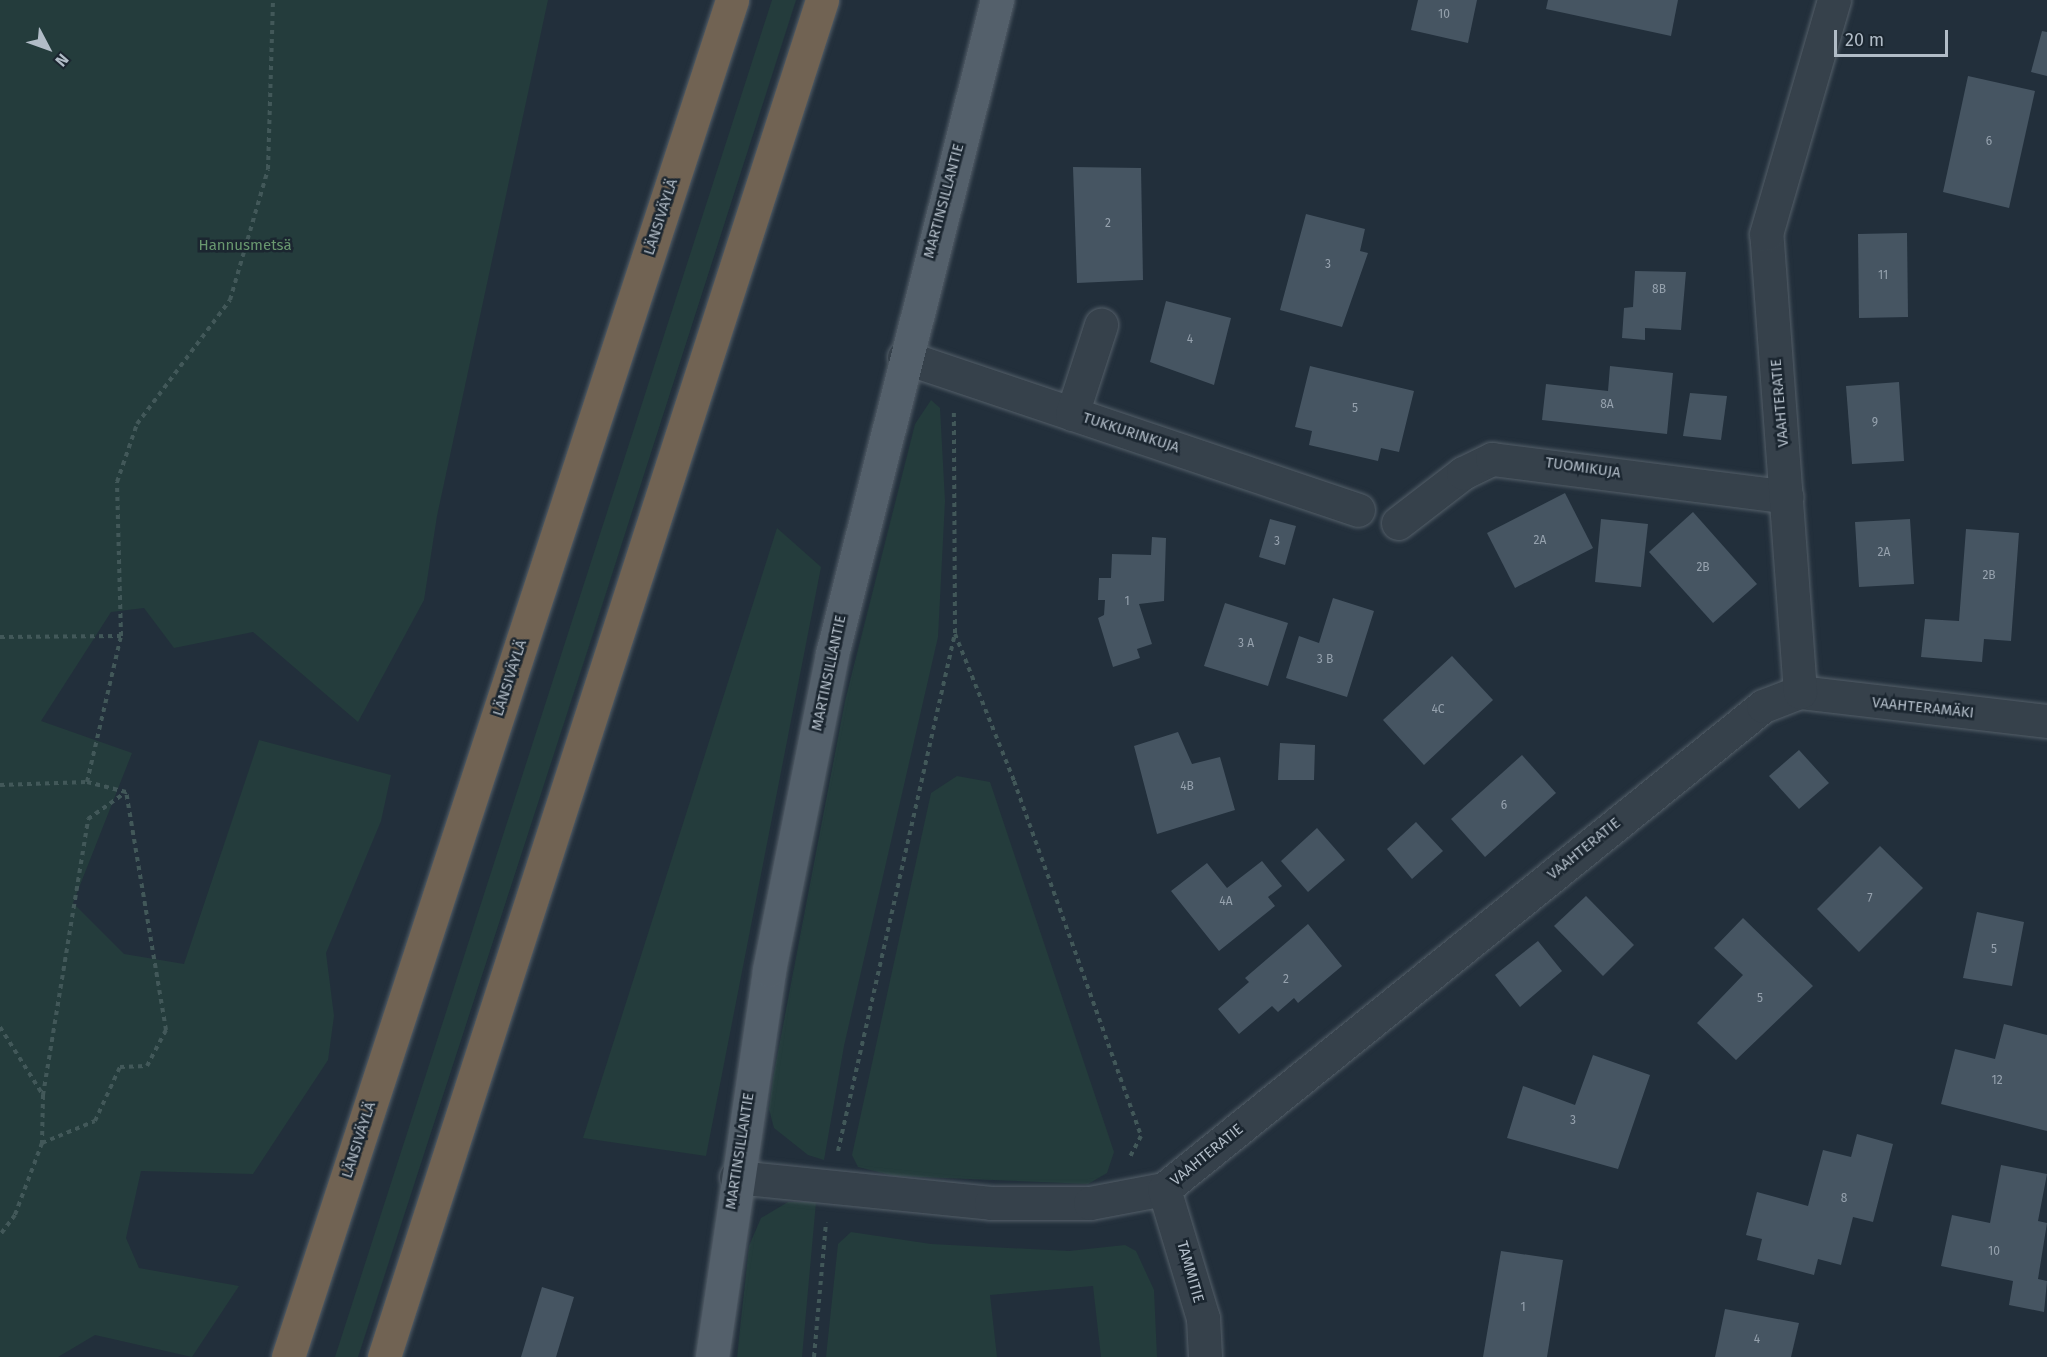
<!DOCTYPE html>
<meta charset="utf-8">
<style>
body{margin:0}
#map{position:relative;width:2047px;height:1357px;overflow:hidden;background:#222f3b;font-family:"Fira Sans",sans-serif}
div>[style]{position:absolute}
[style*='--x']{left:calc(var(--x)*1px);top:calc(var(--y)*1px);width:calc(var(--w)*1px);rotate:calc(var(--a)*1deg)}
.green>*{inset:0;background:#243c3c}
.building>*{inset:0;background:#465562}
.path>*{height:4px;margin-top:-2px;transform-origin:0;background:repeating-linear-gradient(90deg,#425859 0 4.5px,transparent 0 9px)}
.roads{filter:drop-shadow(0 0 2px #545f69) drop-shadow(0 0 2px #545f69)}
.minor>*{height:33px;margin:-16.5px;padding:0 16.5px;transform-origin:16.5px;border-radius:16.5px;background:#36414b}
.major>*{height:33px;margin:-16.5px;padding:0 16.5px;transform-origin:16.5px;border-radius:16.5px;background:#54606b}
.highway>*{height:33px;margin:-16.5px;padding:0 16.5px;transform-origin:16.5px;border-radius:16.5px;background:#716353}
span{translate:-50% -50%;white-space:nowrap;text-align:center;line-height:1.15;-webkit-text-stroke:5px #1b2630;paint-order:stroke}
.number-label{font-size:12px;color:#96a2ae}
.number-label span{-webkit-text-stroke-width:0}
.street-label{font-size:15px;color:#b1bcc7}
.park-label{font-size:15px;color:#69986f}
.north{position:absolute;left:18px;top:18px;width:60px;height:60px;-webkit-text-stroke:4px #1b2630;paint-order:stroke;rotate:131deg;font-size:16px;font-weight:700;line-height:24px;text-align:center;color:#b1bcc7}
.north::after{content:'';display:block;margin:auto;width:21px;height:27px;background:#b1bcc7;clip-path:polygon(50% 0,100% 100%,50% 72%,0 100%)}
.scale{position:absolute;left:1834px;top:30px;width:114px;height:27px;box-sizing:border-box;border:3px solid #b1bcc7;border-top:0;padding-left:8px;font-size:18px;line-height:21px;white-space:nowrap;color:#b1bcc7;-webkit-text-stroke:4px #1b2630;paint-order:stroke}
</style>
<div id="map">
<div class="green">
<i style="clip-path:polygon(0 0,548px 0,437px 516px,424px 600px,358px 722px,253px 632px,174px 648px,144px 608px,111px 612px,41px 721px,132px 753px,73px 903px,124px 954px,184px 964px,259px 740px,391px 775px,381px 821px,326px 953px,334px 1016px,328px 1060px,253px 1174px,141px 1171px,126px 1238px,139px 1268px,239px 1286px,192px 1357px,95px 1335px,58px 1357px,0 1357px)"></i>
<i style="clip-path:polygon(772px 0,796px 0,593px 634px,358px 1357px,335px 1357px)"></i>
<i style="clip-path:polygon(931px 400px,940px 408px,945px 501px,938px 637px,844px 1046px,824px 1160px,808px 1155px,774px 1128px,769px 1109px,773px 1078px,845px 701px,915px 424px)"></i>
<i style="clip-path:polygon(777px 528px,821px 567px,706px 1156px,583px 1138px)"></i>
<i style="clip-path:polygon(957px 776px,990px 782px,1114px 1152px,1107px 1173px,1088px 1184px,895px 1176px,858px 1167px,852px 1155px,931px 793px)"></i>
<i style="clip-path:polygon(788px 1202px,816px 1202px,802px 1357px,737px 1357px,749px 1246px,761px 1218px)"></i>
<i style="clip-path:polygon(851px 1232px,931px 1244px,1069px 1251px,1125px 1245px,1136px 1251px,1154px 1290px,1157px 1357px,1101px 1357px,1093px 1286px,990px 1295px,997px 1357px,826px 1357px,838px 1244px)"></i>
</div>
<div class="building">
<i style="clip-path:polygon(1418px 0,1477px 0,1468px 43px,1411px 30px)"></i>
<i style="clip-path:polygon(1548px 0,1678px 0,1671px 36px,1546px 9px)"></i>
<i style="clip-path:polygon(2042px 31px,2047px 32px,2047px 76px,2031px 72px)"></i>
<i style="clip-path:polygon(1968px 76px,2035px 91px,2009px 208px,1943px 192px)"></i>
<i style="clip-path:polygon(1073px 167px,1141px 168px,1143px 280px,1077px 283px)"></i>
<i style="clip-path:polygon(1306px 214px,1365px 229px,1360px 251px,1368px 253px,1342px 327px,1280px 310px)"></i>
<i style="clip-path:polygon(1907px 233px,1908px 317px,1859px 318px,1858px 234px)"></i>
<i style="clip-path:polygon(1635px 271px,1686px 272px,1681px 330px,1645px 328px,1645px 340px,1622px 338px,1624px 308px,1633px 307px)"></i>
<i style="clip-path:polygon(1166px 301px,1231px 318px,1214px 385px,1150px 362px)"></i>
<i style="clip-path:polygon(1310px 366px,1414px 391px,1399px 452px,1381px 448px,1378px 461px,1309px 445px,1312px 431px,1295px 427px)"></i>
<i style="clip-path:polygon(1610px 366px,1673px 373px,1667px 434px,1542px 420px,1546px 384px,1608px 391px)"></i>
<i style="clip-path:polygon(1899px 382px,1904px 461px,1852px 464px,1846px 386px)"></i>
<i style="clip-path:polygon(1690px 393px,1727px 396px,1721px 440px,1683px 436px)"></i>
<i style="clip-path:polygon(1565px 493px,1593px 548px,1515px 588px,1487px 533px)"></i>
<i style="clip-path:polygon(1693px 512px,1757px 584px,1713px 623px,1649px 552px)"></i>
<i style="clip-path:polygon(1270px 519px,1296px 526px,1285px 565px,1259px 557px)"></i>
<i style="clip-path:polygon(1601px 519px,1648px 524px,1641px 587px,1595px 582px)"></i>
<i style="clip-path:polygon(1910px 519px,1914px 584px,1859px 587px,1855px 522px)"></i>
<i style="clip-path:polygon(1966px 529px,2019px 533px,2011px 641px,1984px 639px,1982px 662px,1921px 657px,1925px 619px,1959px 621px)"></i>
<i style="clip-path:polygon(1152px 537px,1166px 538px,1164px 601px,1139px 604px,1152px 644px,1137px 649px,1140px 658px,1113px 667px,1098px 618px,1104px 615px,1105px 600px,1098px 600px,1099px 578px,1111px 578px,1112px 554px,1151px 555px)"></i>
<i style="clip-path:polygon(1333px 598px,1374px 611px,1347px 697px,1286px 678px,1299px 636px,1319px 643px)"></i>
<i style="clip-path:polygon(1225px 603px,1288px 623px,1268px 686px,1204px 666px)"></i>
<i style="clip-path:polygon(1452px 656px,1493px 700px,1424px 765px,1383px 720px)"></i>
<i style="clip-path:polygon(1178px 732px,1192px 764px,1220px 757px,1235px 810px,1157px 834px,1134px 746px)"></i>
<i style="clip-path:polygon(1280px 743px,1315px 745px,1314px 780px,1278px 780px)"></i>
<i style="clip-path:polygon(1799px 750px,1829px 783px,1799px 809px,1769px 776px)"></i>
<i style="clip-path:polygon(1522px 755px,1556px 793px,1485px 857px,1451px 819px)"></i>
<i style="clip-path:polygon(1416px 822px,1443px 851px,1412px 879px,1387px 849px)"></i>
<i style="clip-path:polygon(1317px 828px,1345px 860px,1308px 892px,1281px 861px)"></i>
<i style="clip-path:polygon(1880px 846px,1923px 888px,1859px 952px,1817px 909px)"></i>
<i style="clip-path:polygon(1262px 861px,1282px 886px,1268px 897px,1275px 906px,1219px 951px,1171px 891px,1207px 863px,1227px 888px)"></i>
<i style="clip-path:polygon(1586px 896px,1634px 945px,1603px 976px,1554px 926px)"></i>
<i style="clip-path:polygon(1977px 912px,2024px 922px,2012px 986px,1963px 978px)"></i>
<i style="clip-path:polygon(1743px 918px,1813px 986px,1736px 1060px,1697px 1023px,1743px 975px,1714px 948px)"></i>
<i style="clip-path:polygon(1308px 924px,1342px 966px,1298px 1003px,1294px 998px,1278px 1012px,1272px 1006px,1239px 1034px,1218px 1009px,1249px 982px,1245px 978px)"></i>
<i style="clip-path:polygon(1538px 941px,1562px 971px,1520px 1007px,1495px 975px)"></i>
<i style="clip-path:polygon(2004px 1024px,2047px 1035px,2047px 1131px,1941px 1104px,1955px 1049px,1995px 1059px)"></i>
<i style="clip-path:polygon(1593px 1055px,1650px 1075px,1618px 1169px,1507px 1138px,1523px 1086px,1575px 1105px)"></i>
<i style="clip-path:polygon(1857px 1134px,1893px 1144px,1873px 1222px,1853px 1217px,1841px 1265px,1818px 1259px,1814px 1275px,1757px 1260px,1762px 1239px,1746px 1235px,1757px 1192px,1808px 1206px,1823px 1150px,1851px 1157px)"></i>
<i style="clip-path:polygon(2001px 1165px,2047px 1174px,2038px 1221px,2047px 1223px,2038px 1279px,2047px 1281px,2044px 1312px,2009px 1305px,2013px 1281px,1941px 1266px,1952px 1215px,1990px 1223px)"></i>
<i style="clip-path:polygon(1501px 1251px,1563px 1260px,1547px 1357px,1483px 1357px)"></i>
<i style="clip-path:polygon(542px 1287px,574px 1297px,556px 1357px,521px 1357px)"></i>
<i style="clip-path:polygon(1725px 1309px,1799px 1323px,1791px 1357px,1715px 1357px)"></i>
</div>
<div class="path">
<i style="--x:955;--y:634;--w:158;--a:68.1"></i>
<i style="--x:1014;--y:781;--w:377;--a:70.3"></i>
<i style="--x:1141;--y:1136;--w:24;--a:118"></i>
<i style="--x:0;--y:637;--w:121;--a:-0.5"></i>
<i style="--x:0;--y:785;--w:87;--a:-2"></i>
<i style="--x:87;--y:782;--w:150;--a:-76.9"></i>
<i style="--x:121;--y:636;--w:154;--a:-91.5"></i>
<i style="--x:117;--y:482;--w:61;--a:-71"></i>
<i style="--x:137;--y:424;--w:155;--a:-53.1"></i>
<i style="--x:230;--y:300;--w:136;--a:-73.8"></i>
<i style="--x:268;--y:169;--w:169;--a:-88.3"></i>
<i style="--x:0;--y:1027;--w:80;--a:57.7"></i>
<i style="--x:43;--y:1095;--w:48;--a:91.2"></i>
<i style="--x:42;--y:1143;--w:77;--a:110.6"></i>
<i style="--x:15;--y:1215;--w:25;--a:127"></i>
<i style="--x:43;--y:1095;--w:280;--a:-80.7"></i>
<i style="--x:88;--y:819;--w:47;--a:-35.4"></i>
<i style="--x:42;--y:1143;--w:57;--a:-22.5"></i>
<i style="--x:95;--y:1121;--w:60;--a:-65.2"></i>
<i style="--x:120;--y:1067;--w:27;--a:-2"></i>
<i style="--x:147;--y:1066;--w:41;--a:-62.2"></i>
<i style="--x:166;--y:1030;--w:241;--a:-99.5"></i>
<i style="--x:126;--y:792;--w:40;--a:-165.6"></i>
<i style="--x:838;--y:1151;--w:531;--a:-77.27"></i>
<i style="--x:955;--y:633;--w:220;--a:-90.3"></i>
<i style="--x:814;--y:1357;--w:135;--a:-84.9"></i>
</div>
<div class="roads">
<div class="minor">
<i style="--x:904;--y:357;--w:479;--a:18.6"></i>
<i style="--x:1072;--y:414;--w:94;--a:-72"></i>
<i style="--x:1398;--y:523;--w:82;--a:-37.6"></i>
<i style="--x:1463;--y:473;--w:32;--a:-26"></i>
<i style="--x:1492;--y:459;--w:297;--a:7.3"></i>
<i style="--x:1800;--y:692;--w:249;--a:6.7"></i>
<i style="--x:736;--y:1177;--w:256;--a:5.8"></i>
<i style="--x:991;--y:1203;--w:99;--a:0"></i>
<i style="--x:1090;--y:1203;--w:75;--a:-10.7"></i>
<i style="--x:1164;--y:1189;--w:769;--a:-38.88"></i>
<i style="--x:1763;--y:706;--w:40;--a:-21"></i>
<i style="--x:1800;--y:692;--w:459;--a:-94.2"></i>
<i style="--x:1766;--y:234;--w:244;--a:-73.8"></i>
<i style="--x:1164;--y:1189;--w:135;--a:73.2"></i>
<i style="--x:1203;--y:1318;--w:39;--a:87"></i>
</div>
<div class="major">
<i style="--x:712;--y:1357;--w:391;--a:-81.6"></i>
<i style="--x:769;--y:970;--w:322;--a:-78.7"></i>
<i style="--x:832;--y:654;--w:674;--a:-75.84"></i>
</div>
<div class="highway">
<i style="--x:288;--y:1357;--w:1428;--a:-71.88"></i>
<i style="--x:384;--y:1357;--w:1426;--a:-72.11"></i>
</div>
</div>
<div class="number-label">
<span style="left:1444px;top:15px">10</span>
<span style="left:1989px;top:142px">6</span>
<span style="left:1108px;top:224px">2</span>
<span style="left:1328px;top:265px">3</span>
<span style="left:1883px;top:276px">11</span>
<span style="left:1659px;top:290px">8B</span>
<span style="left:1190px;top:340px">4</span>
<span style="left:1607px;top:405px">8A</span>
<span style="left:1355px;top:409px">5</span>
<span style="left:1875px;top:423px">9</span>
<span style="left:1540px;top:541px">2A</span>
<span style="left:1277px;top:542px">3</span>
<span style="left:1884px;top:553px">2A</span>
<span style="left:1703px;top:568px">2B</span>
<span style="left:1989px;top:576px">2B</span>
<span style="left:1127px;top:602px">1</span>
<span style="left:1246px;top:644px">3 A</span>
<span style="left:1325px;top:660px">3 B</span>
<span style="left:1438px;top:710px">4C</span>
<span style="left:1187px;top:787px">4B</span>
<span style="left:1504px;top:806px">6</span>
<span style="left:1870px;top:899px">7</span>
<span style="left:1226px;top:902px">4A</span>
<span style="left:1994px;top:950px">5</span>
<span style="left:1286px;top:980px">2</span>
<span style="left:1760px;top:999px">5</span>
<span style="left:1997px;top:1081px">12</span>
<span style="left:1573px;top:1121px">3</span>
<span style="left:1844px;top:1199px">8</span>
<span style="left:1994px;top:1252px">10</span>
<span style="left:1523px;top:1308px">1</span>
<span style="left:1757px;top:1340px">4</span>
</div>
<div class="street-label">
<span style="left:944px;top:201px;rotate:-75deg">MARTINSILLANTIE</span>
<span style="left:661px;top:217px;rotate:-72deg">LÄNSIVÄYLÄ</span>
<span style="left:1780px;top:403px;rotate:-95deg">VAAHTERATIE</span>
<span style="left:1131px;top:433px;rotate:18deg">TUKKURINKUJA</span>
<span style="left:1583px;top:468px;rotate:8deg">TUOMIKUJA</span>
<span style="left:829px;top:673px;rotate:-78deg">MARTINSILLANTIE</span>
<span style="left:510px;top:678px;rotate:-72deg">LÄNSIVÄYLÄ</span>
<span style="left:1923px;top:708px;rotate:6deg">VAAHTERAMÄKI</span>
<span style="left:1584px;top:849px;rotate:-39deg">VAAHTERATIE</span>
<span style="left:359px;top:1140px;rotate:-72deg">LÄNSIVÄYLÄ</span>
<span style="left:740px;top:1151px;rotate:-81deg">MARTINSILLANTIE</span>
<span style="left:1207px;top:1155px;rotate:-39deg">VAAHTERATIE</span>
<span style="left:1190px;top:1272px;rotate:74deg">TAMMITIE</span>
</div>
<div class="park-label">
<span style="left:245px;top:246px">Hannusmetsä</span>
</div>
<div class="north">N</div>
<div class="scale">20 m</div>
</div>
